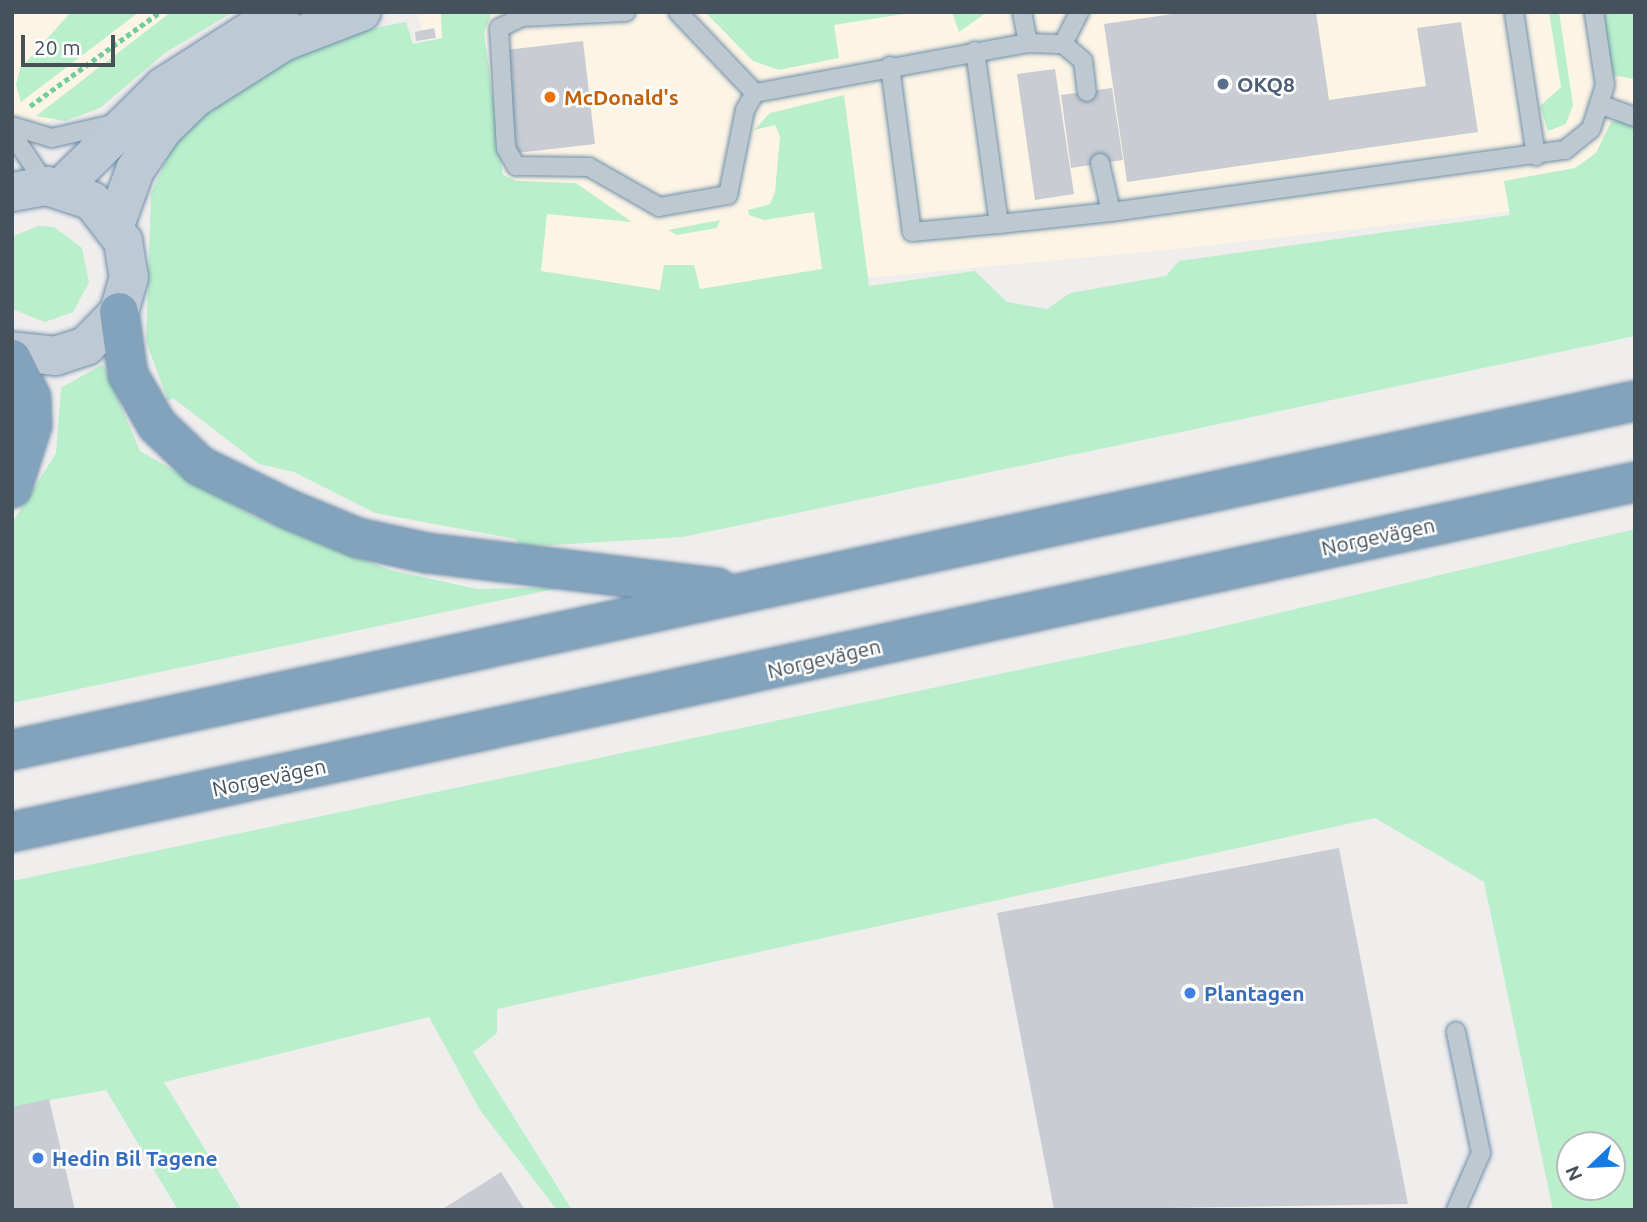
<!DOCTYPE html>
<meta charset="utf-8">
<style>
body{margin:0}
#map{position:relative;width:1647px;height:1222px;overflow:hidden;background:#f0eded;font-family:Ubuntu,sans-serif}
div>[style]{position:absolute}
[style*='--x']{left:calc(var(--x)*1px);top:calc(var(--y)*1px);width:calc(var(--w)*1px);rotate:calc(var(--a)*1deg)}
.commercial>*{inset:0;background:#fcf4e5}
.green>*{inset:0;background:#b9efcb}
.building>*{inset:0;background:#c9ccd2}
.path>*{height:4.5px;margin-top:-2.25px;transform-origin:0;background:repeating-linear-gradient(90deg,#71ce9a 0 5px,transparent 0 8.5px)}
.roads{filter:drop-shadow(0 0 2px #6e8ea9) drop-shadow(0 0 2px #6e8ea9)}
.lane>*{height:18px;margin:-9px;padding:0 9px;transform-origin:9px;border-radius:9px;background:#bdc8d0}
.secondary>*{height:38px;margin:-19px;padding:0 19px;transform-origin:19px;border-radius:19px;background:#bdcad5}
.highway>*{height:38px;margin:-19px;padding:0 19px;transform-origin:19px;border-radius:19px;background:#83a3bd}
.dots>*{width:19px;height:19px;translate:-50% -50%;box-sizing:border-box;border:4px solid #fff;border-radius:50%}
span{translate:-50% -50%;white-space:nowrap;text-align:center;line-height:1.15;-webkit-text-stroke:5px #fff;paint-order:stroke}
.service-label{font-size:21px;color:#4e5e75;font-weight:700}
.left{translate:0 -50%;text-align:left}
.food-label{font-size:21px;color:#c56008;font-weight:700}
.street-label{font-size:21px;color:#45525b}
.shop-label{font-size:21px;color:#366cbe;font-weight:700}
.frame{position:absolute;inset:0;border:14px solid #45525b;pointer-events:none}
.north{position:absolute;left:1556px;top:1131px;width:70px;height:70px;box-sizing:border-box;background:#fff;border:2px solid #b5babd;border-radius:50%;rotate:247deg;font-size:19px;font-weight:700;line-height:28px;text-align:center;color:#45525b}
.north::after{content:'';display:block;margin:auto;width:24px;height:32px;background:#157ae2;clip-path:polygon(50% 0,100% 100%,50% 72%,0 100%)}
.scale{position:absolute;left:21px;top:35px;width:94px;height:32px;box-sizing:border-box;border:4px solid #45525b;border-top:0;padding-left:9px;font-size:21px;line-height:24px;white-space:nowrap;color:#45525b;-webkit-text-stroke:5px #fff;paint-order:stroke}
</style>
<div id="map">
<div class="commercial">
<i style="clip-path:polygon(12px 12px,219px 12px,12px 146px)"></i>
<i style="clip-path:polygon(416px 12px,1635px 12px,1635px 197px,1187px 248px,525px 310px)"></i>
</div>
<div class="green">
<i style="clip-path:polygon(71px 12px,139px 12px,21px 102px,16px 85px,20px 69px)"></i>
<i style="clip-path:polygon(171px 12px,233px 12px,165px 53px,100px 108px,65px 121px,36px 116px)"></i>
<i style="clip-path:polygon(492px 12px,484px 32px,503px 175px,517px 181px,576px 183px,632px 222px,547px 214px,541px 271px,660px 290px,664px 265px,694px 265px,700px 289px,822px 269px,814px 212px,764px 220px,749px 215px,748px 210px,770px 204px,775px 192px,780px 136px,775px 125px,754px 130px,770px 113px,844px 95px,869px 286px,975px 271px,1007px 302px,1047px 309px,1070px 293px,1166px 276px,1179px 261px,1510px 215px,1504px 181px,1575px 168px,1596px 153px,1611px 122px,1623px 119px,1635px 127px,1635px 336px,683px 537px,521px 547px,516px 539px,375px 513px,294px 472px,259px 464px,173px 398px,168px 401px,146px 341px,151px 193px,176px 140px,246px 78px,352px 32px,406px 22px,413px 44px,442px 38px,441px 14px)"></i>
<i style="clip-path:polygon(705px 12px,916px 12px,834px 25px,839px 58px,779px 70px,753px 61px)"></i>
<i style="clip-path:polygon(952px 12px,987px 12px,959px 32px)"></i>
<i style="clip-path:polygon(1549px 12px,1559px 12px,1573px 105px,1566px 124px,1548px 131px,1540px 106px,1561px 87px)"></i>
<i style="clip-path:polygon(1604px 12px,1635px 12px,1635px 79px,1611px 75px)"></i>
<i style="clip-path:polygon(720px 220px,717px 228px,677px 235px,668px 230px)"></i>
<i style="clip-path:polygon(38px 226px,54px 227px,82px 248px,89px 282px,73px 312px,45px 322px,12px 309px,12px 237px)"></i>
<i style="clip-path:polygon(103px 364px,140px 451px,255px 517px,390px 570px,477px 589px,564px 587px,12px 703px,12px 523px,56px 453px,61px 388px)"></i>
<i style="clip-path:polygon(evenodd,1635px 529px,1635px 1210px,1553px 1210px,1484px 882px,1375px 818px,497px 1009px,497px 1033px,473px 1052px,572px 1210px,557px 1210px,480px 1110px,429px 1017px,164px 1082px,242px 1210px,178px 1210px,106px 1090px,12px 1107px,12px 881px,1190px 634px,1635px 529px,1570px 1145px,1612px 1145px,1612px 1187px,1570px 1187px,1570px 1145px)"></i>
</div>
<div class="building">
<i style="clip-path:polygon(1186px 12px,1316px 12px,1329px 100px,1426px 86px,1417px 28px,1461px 22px,1478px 132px,1127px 182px,1104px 24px)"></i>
<i style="clip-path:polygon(434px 28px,436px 38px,416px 41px,415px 32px)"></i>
<i style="clip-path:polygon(583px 41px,595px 144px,517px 153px,505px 50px)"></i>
<i style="clip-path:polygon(1055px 69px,1074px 194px,1035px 200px,1017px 74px)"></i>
<i style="clip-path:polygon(1112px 88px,1123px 160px,1071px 168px,1061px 95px)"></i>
<i style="clip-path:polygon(1339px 848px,1408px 1204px,1054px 1210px,997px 913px)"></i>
<i style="clip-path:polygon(49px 1099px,75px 1210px,12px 1210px,12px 1107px)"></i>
<i style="clip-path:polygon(501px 1172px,525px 1210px,441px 1210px)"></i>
</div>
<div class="path">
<i style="--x:30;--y:106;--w:160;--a:-35.9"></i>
</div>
<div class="roads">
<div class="lane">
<i style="--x:626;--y:12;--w:104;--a:177.2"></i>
<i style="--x:522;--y:17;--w:25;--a:154"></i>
<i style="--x:499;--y:28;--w:120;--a:86.7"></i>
<i style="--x:506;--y:148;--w:21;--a:61"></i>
<i style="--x:516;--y:166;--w:73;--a:0.8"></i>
<i style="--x:589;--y:167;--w:81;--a:29.7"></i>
<i style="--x:659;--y:207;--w:70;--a:-9.9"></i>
<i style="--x:728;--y:195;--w:87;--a:-78.7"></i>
<i style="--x:745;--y:110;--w:20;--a:-60"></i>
<i style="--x:755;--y:93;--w:278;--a:-10.4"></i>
<i style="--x:678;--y:12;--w:112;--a:46.5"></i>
<i style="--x:1022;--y:12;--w:32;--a:79"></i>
<i style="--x:1028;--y:43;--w:35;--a:2"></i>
<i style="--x:1063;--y:44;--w:26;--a:40"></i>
<i style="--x:1083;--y:61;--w:31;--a:83"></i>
<i style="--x:1514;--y:12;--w:146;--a:81.3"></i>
<i style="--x:1063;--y:44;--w:36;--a:-63"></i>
<i style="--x:975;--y:51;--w:175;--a:82.1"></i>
<i style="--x:999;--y:224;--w:113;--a:-6.1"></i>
<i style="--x:890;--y:66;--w:167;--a:82.5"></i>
<i style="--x:912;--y:232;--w:87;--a:-5.3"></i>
<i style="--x:1599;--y:104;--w:38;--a:20"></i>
<i style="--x:12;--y:126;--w:42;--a:16.7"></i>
<i style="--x:52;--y:138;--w:63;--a:-12.9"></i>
<i style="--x:12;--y:134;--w:63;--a:56.1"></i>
<i style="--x:1100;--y:163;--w:50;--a:77.3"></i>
<i style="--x:1111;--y:212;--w:458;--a:-7.8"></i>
<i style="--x:1565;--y:150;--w:33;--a:-39"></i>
<i style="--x:1591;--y:129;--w:46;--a:-72.3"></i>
<i style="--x:1605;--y:85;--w:74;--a:-98.6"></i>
<i style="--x:1456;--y:1210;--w:62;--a:-66.3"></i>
<i style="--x:1481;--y:1153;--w:124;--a:-101.7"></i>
</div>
<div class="secondary">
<i style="--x:61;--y:188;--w:144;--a:-44.7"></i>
<i style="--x:163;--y:87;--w:139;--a:-32.7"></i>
<i style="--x:12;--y:192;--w:36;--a:-10"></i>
<i style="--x:47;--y:186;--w:47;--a:18.4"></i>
<i style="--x:92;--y:201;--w:51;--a:52.2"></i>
<i style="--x:123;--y:241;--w:36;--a:81"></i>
<i style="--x:129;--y:277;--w:36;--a:106"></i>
<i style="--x:119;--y:312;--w:47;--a:134.1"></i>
<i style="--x:86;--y:346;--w:32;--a:162"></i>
<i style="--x:56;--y:356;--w:44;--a:-173.5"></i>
<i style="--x:115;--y:225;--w:59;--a:-70"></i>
<i style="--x:135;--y:170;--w:50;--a:-55.7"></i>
<i style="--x:163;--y:129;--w:45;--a:-44.1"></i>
<i style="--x:195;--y:98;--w:104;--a:-32.5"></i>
<i style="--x:283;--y:42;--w:84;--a:-21"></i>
</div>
<div class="highway">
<i style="--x:119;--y:312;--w:64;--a:81.9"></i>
<i style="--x:128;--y:375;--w:58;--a:59.9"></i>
<i style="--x:157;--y:425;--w:59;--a:43.6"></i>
<i style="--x:200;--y:466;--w:100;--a:26.1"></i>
<i style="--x:290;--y:510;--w:74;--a:22.4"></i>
<i style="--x:358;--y:538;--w:71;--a:12.3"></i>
<i style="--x:427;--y:553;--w:293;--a:6.9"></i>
<i style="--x:12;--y:359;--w:43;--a:64"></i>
<i style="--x:31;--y:398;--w:27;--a:88"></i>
<i style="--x:32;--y:425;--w:66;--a:107.6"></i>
<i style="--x:12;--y:750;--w:1660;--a:-12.14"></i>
<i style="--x:12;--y:832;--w:1660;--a:-12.17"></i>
</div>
</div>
<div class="dots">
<i style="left:1223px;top:84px;background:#5c6f8a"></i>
<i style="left:550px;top:97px;background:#e8710a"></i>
<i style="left:1190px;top:993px;background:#3f7fe0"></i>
<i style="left:38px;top:1158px;background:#3f7fe0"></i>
</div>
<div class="service-label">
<span class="left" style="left:1237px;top:84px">OKQ8</span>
</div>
<div class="food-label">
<span class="left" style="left:564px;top:97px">McDonald's</span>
</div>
<div class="street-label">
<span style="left:1378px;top:536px;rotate:-12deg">Norgevägen</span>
<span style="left:824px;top:658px;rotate:-13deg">Norgevägen</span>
<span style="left:269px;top:777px;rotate:-12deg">Norgevägen</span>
</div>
<div class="shop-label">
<span class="left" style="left:1204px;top:993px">Plantagen</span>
<span class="left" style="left:52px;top:1158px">Hedin Bil Tagene</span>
</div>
<div class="frame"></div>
<div class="north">N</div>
<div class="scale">20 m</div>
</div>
